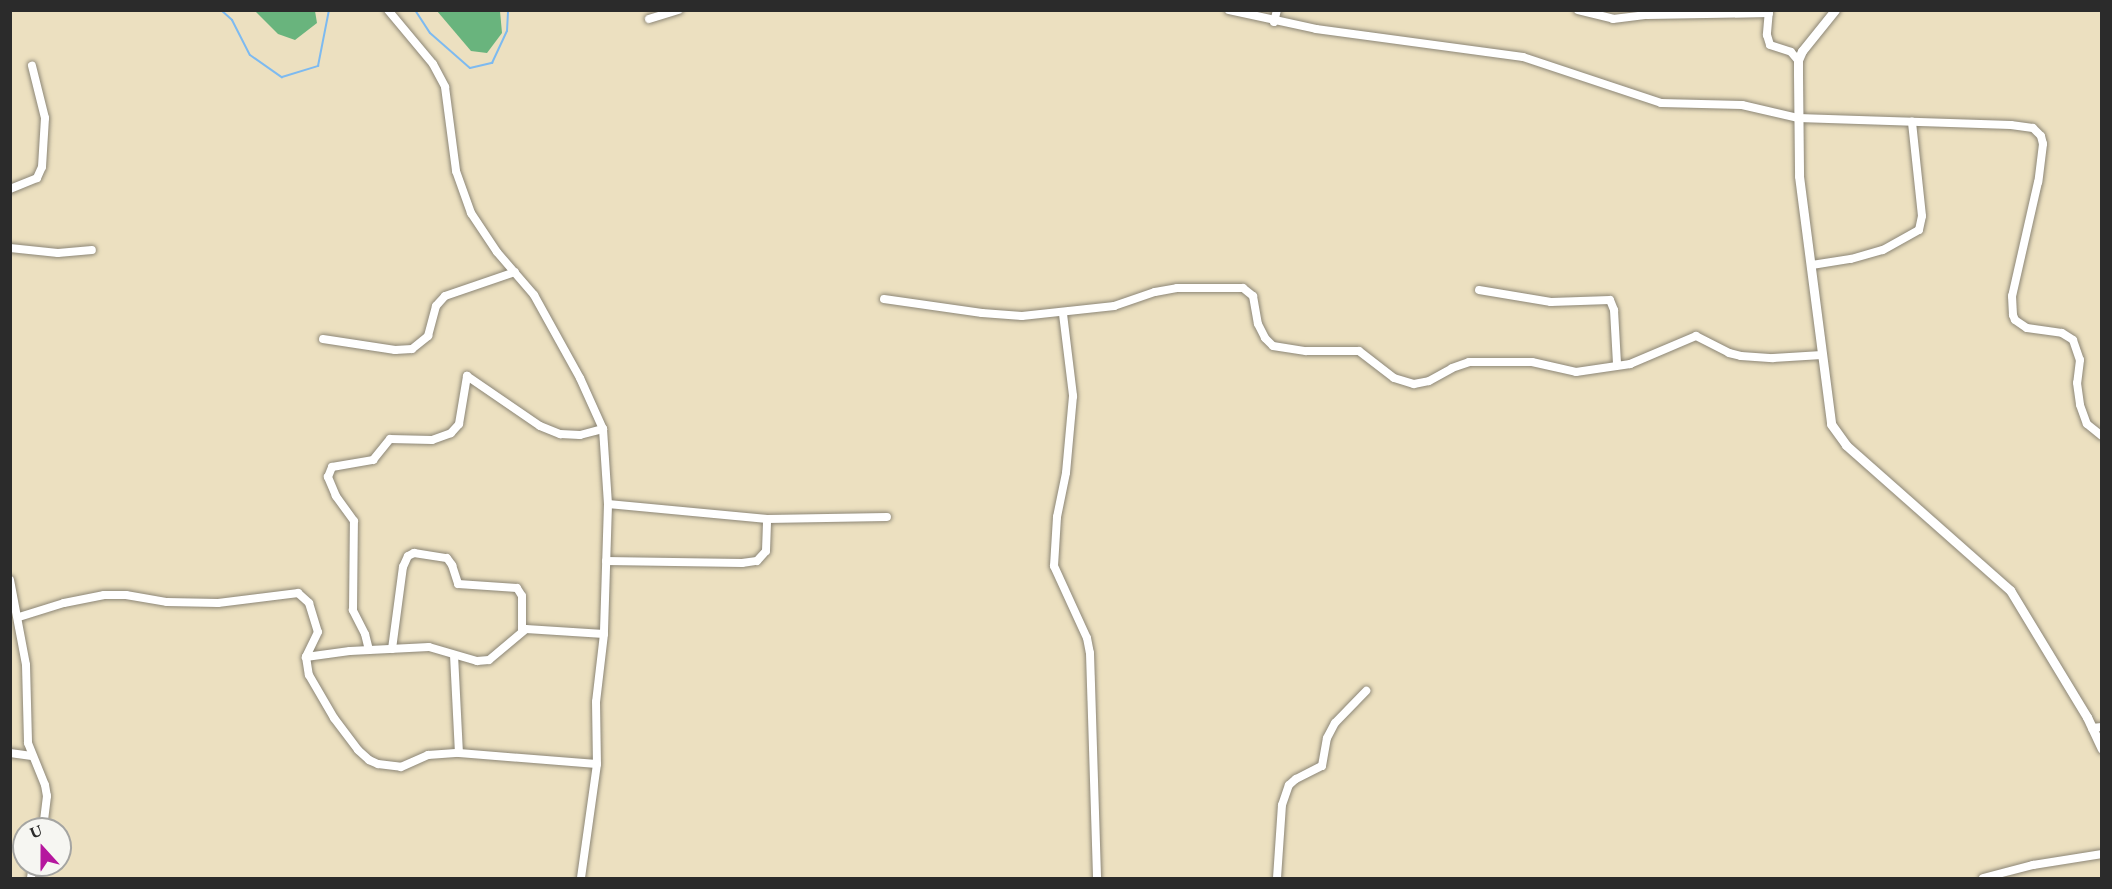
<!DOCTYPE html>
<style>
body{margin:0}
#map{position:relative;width:2112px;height:889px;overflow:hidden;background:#ece0c0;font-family:"EB Garamond",serif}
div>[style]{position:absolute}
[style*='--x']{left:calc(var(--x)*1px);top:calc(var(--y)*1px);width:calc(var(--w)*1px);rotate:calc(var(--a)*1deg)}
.forest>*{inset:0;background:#69b47d}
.stream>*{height:2px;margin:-1px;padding:0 1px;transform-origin:1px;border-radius:1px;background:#7dbaf0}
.roads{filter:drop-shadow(0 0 2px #8c8676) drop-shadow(0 0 2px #8c8676)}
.minor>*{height:8px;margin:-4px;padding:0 4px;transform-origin:4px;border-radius:4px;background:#fff}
.tertiary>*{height:9px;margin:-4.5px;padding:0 4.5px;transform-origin:4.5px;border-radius:4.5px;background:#fff}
span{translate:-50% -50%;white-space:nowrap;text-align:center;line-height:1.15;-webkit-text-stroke:6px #f6f6f2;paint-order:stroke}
.frame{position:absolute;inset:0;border:12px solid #2b2b2b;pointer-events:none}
.north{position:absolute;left:12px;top:817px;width:60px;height:60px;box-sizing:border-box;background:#f6f6f2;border:2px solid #a5a5a2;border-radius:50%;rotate:339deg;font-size:16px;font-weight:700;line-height:24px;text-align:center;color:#2b2b2b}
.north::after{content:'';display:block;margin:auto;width:21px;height:27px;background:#b5179e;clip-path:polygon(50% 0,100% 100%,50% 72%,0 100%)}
</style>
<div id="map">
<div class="forest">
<i style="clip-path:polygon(255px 11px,315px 11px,317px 23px,295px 40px,278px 34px)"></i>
<i style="clip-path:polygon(437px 11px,500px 11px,502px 33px,487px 53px,471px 51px)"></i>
</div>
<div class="stream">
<i style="--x:221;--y:10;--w:15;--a:42"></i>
<i style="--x:232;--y:20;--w:39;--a:63"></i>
<i style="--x:250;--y:55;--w:39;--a:35"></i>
<i style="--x:282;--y:77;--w:38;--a:-17"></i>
<i style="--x:318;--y:66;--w:57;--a:-78.9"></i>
<i style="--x:415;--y:10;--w:27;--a:57"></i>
<i style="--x:430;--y:33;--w:53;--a:41.2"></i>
<i style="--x:470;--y:68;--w:23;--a:-13"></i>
<i style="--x:492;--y:63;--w:35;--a:-65"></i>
<i style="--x:507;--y:31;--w:21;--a:-87"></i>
</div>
<div class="roads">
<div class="minor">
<i style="--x:388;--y:10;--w:70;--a:50.2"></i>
<i style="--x:433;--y:64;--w:26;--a:62"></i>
<i style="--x:445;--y:87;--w:85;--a:82.5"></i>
<i style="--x:456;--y:171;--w:45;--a:70.3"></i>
<i style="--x:471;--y:213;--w:47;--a:56.3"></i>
<i style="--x:497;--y:252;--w:57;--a:49.3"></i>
<i style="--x:534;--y:295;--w:95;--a:61"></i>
<i style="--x:580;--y:378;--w:56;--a:65.7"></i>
<i style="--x:603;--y:429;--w:75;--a:86.2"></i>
<i style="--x:608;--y:504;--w:130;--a:91.8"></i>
<i style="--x:604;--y:634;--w:68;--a:96.7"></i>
<i style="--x:596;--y:702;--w:62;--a:89.1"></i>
<i style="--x:597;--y:764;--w:115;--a:98"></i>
<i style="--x:1229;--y:10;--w:89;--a:12.3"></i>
<i style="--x:1316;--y:29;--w:209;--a:7.7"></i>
<i style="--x:1523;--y:57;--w:145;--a:18.4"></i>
<i style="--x:1661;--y:103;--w:81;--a:1.4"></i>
<i style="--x:1742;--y:105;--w:57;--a:13.1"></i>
<i style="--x:1798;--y:118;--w:213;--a:1.9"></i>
<i style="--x:2011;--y:125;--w:22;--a:8"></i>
<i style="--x:2033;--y:128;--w:11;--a:45"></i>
<i style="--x:2041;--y:136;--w:8;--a:76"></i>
<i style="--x:2043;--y:144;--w:38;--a:97"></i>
<i style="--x:2038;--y:182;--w:117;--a:102.8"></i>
<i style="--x:2012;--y:296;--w:19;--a:87"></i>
<i style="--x:2013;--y:315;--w:5;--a:68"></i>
<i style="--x:2015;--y:320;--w:14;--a:34"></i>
<i style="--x:2027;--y:328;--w:35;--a:8"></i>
<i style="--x:2062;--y:333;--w:13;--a:32"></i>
<i style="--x:2073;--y:340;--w:21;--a:71"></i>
<i style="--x:2080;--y:360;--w:23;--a:97"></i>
<i style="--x:2077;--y:383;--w:22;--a:82"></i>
<i style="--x:2080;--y:405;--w:20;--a:70"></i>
<i style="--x:2087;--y:424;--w:19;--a:39"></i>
<i style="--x:1578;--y:10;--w:36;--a:14"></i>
<i style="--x:1613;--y:19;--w:34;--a:-7"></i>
<i style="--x:1647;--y:15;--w:122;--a:-0.9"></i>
<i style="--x:1769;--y:10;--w:25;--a:95"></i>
<i style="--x:1767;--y:35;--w:10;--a:73"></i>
<i style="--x:1770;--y:45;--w:22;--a:18"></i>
<i style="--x:1791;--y:52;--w:11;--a:49"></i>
<i style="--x:649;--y:19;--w:31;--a:-17"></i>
<i style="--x:1274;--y:22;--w:12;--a:-76"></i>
<i style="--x:10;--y:189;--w:29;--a:-22"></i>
<i style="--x:37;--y:178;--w:12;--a:-66"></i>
<i style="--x:42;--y:167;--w:49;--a:-86.5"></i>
<i style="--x:45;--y:118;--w:54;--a:-104"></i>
<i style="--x:10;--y:248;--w:48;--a:5.9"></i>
<i style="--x:58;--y:253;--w:34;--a:-5"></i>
<i style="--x:1812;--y:265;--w:39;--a:-9"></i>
<i style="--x:1851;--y:259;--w:33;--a:-16"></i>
<i style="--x:1883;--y:250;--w:41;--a:-29.1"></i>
<i style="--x:1919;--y:230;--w:14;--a:-78"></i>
<i style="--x:1922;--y:216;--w:95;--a:-96.1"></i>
<i style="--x:1479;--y:290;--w:73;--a:9.5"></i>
<i style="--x:1551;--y:302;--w:59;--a:-1.9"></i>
<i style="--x:1610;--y:300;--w:11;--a:68"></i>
<i style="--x:1614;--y:310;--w:54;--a:86.8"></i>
<i style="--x:884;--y:299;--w:99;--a:8.1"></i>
<i style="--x:982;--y:313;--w:40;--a:4.3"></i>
<i style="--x:1022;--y:316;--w:93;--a:-6.2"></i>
<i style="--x:1114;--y:306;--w:43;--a:-18.9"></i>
<i style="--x:1155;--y:292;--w:22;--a:-10"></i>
<i style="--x:1177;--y:288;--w:66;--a:0"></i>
<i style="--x:1243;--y:288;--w:13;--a:39"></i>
<i style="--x:1253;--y:296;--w:28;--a:80"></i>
<i style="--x:1258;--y:324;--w:16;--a:63"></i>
<i style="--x:1265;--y:338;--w:11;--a:45"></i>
<i style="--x:1273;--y:346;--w:33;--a:9"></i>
<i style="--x:1306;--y:351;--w:53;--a:0"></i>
<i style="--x:1359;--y:351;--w:44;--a:37.6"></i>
<i style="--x:1394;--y:378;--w:21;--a:17"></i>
<i style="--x:1414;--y:384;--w:15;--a:-11"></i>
<i style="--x:1429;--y:381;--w:26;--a:-29"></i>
<i style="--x:1452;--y:368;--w:18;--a:-19"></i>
<i style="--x:1469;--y:362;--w:63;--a:0"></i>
<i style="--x:1532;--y:362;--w:45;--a:12.8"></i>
<i style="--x:1576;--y:372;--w:55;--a:-8.4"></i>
<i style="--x:1630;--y:364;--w:72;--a:-23"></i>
<i style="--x:1696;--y:336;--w:37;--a:27"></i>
<i style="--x:1729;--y:353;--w:12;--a:14"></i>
<i style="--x:1741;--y:356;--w:32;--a:4"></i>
<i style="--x:1773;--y:358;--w:49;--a:-3.5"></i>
<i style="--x:1063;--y:314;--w:83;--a:83"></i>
<i style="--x:1073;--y:396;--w:77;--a:95.2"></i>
<i style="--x:1066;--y:473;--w:45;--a:101.6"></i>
<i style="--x:1057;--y:517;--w:49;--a:93.5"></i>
<i style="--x:1054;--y:566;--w:79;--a:65.4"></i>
<i style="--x:1087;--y:638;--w:15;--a:79"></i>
<i style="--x:1090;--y:653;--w:225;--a:88.2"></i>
<i style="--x:323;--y:339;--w:73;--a:8.7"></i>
<i style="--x:395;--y:350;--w:17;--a:-3"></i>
<i style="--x:412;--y:349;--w:21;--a:-39"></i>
<i style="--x:428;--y:336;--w:31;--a:-75"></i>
<i style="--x:436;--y:306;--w:13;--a:-48"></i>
<i style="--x:445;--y:296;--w:74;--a:-18.9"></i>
<i style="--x:608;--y:504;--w:160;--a:5.4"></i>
<i style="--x:767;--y:519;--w:120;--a:-1"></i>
<i style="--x:606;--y:561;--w:136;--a:0.8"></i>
<i style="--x:742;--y:563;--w:15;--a:-8"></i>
<i style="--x:757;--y:561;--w:13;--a:-48"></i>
<i style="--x:766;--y:551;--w:32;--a:-88"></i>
<i style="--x:10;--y:580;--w:86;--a:79.3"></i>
<i style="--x:26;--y:665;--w:78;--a:88.5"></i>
<i style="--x:28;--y:743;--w:45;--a:68"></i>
<i style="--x:45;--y:785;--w:11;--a:80"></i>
<i style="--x:47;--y:796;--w:33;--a:97"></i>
<i style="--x:19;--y:617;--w:47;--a:-17.3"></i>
<i style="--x:64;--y:603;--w:41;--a:-11.3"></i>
<i style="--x:104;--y:595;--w:22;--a:0"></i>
<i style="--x:126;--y:595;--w:42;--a:9.7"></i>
<i style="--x:167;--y:602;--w:51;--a:1.1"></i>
<i style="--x:218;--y:603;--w:81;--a:-7.1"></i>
<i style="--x:298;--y:593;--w:15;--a:42"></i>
<i style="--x:309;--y:603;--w:30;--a:73"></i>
<i style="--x:318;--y:632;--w:28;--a:116"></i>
<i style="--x:306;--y:657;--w:18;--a:81"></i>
<i style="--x:309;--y:675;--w:50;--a:59.8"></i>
<i style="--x:334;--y:718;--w:40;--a:53"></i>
<i style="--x:358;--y:750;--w:15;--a:42"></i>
<i style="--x:369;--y:760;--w:10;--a:24"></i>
<i style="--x:378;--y:764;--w:23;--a:7"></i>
<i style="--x:401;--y:767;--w:30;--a:-24"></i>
<i style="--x:428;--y:755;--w:31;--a:-4"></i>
<i style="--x:392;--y:649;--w:83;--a:-82.4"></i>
<i style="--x:403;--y:567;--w:12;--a:-66"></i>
<i style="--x:408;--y:556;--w:7;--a:-27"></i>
<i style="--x:414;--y:553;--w:33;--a:9"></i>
<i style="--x:447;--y:558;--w:9;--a:54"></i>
<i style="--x:452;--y:565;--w:20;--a:72"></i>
<i style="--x:458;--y:584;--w:59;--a:3.9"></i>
<i style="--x:517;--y:588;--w:9;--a:58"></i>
<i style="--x:522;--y:596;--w:34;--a:90"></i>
<i style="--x:369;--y:650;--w:16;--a:-104"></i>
<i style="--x:365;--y:634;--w:27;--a:-117"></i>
<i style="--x:353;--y:610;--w:89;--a:-89.4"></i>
<i style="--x:354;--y:521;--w:31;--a:-126"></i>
<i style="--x:336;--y:496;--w:21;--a:-113"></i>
<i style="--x:328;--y:477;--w:11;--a:-68"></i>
<i style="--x:332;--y:467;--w:42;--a:-9.7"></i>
<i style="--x:373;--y:460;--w:27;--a:-51"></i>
<i style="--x:390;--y:439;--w:42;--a:1.4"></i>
<i style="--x:432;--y:440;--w:20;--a:-20"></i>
<i style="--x:451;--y:433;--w:12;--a:-48"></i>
<i style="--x:459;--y:424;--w:49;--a:-80.5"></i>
<i style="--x:467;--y:376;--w:88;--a:34.4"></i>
<i style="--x:540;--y:426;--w:22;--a:22"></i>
<i style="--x:560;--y:434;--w:20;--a:3"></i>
<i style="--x:580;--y:435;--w:24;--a:-15"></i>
<i style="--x:454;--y:655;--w:98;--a:87.1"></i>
<i style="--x:459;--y:753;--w:138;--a:4.6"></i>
<i style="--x:306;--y:657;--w:44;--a:-7.8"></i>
<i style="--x:350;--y:651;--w:79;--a:-2.9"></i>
<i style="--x:429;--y:647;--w:50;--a:16.3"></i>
<i style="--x:477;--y:661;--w:12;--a:-5"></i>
<i style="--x:489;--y:660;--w:48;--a:-40"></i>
<i style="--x:526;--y:629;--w:78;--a:3.7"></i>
<i style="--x:2092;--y:728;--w:10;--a:-6"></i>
<i style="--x:10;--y:753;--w:22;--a:8"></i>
<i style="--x:31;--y:878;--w:13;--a:-81"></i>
<i style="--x:1277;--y:878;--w:73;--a:-86.1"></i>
<i style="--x:1282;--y:805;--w:21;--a:-71"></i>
<i style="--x:1289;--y:785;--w:9;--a:-41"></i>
<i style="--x:1296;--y:779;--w:29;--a:-27"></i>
<i style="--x:1322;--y:766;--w:28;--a:-80"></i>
<i style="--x:1327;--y:738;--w:17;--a:-62"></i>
<i style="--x:1335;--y:723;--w:45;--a:-45.9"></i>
<i style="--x:1983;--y:878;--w:52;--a:-14.6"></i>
<i style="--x:2033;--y:865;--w:70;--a:-9.1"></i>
</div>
<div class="tertiary">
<i style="--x:1835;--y:10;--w:53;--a:128.8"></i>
<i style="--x:1802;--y:51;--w:10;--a:114"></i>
<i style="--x:1798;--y:60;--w:14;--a:90"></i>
<i style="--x:1798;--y:74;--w:102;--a:89.4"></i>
<i style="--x:1799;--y:176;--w:250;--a:82.6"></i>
<i style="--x:1831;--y:424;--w:26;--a:54"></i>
<i style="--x:1846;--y:445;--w:219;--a:41.5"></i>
<i style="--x:2010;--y:590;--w:149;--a:58.8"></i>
<i style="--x:2087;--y:717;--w:35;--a:65"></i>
</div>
</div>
<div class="frame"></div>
<div class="north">U</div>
</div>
